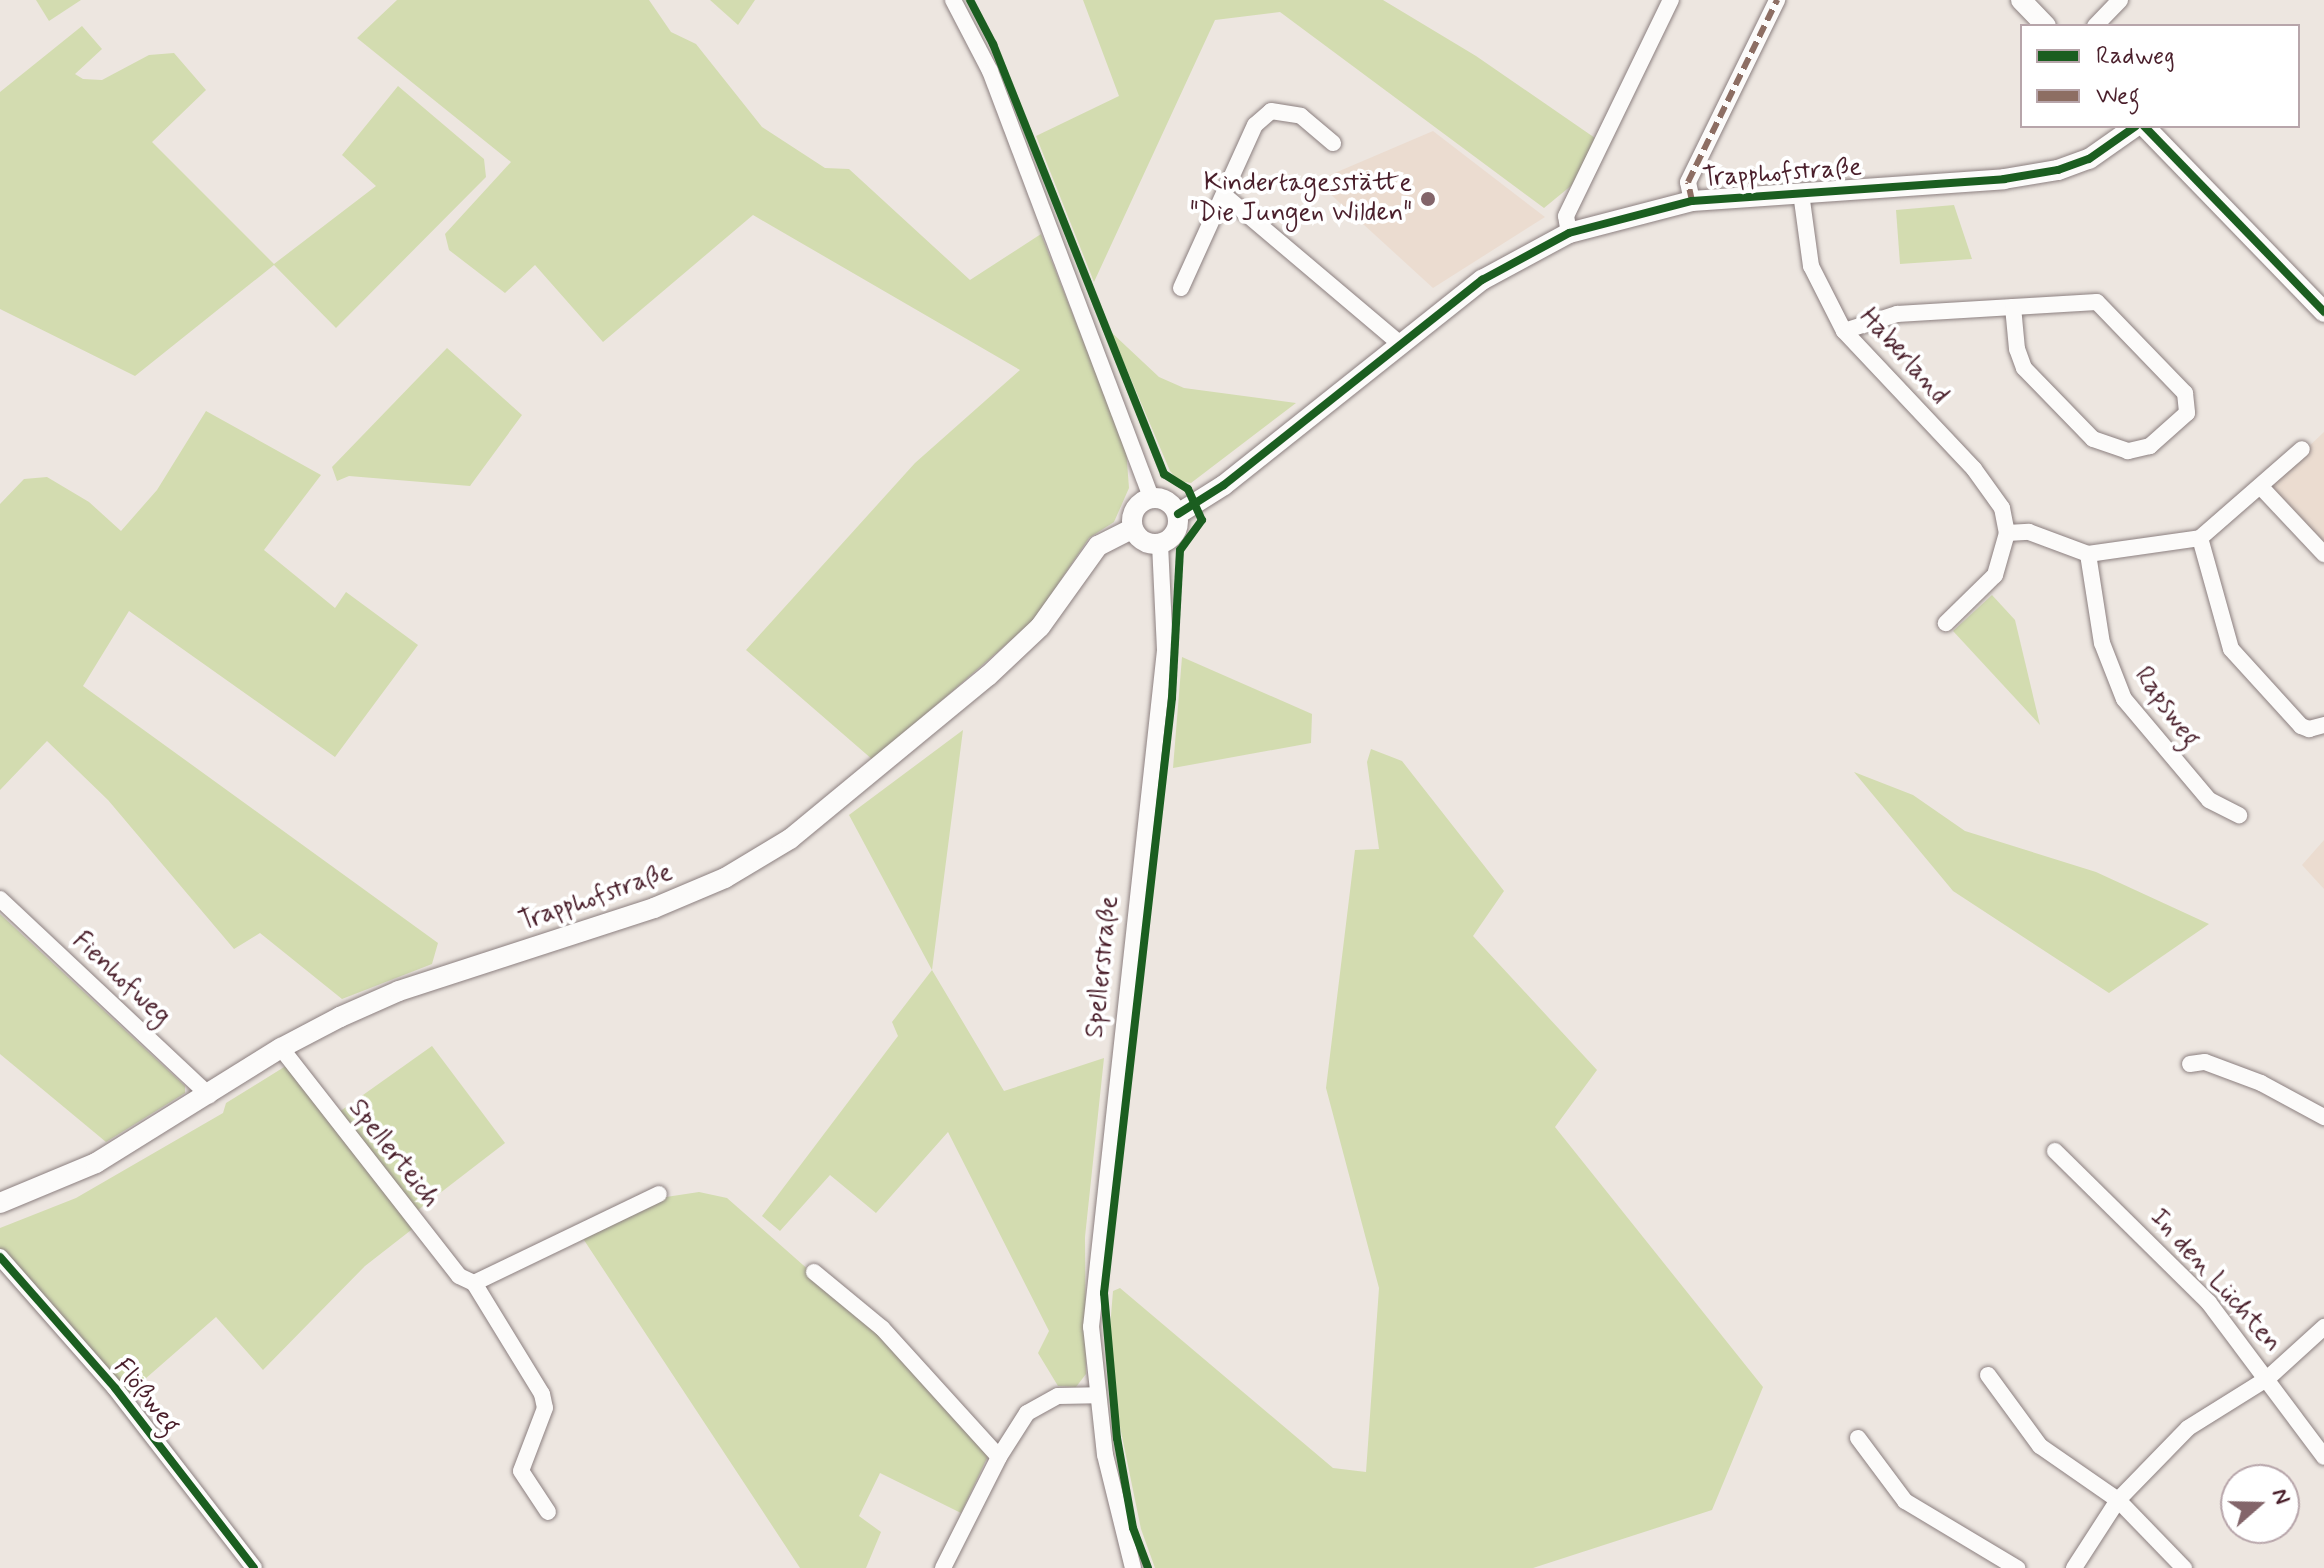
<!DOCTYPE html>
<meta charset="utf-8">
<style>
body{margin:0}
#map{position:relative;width:2324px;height:1568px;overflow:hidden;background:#ede6e0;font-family:Mynerve,sans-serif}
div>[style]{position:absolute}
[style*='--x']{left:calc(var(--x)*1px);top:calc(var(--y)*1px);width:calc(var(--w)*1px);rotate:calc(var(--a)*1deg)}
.built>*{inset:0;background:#ebdcd0}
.green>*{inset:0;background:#d3dcb0}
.roads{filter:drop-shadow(0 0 2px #8c8080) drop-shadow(0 0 2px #8c8080)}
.minor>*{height:16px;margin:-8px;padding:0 8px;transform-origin:8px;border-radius:8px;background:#fcfbfa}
.tertiary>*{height:20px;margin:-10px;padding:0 10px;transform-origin:10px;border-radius:10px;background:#fcfbfa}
.tertiary>.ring{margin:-10px;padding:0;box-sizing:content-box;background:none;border:20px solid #fcfbfa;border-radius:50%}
.quiet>*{height:6px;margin-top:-3px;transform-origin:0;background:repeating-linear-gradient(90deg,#8d6e63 0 12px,transparent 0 18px)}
.cycleway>*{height:8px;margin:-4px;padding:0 4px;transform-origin:4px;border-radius:4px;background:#1b5e20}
.dots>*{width:22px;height:22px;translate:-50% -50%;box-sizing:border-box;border:4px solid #fff;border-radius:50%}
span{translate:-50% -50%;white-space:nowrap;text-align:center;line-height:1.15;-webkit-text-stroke:8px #fff;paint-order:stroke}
.street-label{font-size:26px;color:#4a1f2b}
.poi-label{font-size:26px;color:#4a1f2b}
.right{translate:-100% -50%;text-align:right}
.legend{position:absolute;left:2020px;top:24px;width:280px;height:104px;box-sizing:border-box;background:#fff;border:2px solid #b7a5aa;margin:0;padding:10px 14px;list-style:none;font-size:24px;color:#4a1f2b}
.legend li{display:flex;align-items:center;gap:16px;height:40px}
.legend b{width:40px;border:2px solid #b7a5aa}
.north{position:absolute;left:2220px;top:1464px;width:80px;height:80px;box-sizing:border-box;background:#fff;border:2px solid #b7a5aa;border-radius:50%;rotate:70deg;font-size:22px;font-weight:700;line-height:32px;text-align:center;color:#4a1f2b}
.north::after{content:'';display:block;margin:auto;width:28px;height:36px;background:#83656a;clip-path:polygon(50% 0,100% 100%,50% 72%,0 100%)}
</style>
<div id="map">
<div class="built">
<i style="clip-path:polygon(1433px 131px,1545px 217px,1433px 288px,1316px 181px)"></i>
<i style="clip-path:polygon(2324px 432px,2324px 545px,2268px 485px)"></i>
<i style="clip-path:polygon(2324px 840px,2324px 889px,2302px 865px)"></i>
</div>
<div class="green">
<i style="clip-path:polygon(36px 0,81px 0,49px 21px)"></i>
<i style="clip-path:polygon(397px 0,649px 0,671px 32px,696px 44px,762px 127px,825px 168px,849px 169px,970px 280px,1041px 234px,1126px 449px,1129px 488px,1114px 522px,1089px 538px,1033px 621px,873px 760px,746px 650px,915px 463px,1020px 370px,753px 215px,603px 342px,535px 265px,505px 293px,449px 250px,445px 234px,511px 162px,357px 38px)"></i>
<i style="clip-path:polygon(710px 0,755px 0,738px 25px)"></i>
<i style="clip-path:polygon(1083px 0,1383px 0,1476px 56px,1595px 138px,1572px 185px,1544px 208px,1280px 12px,1215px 20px,1094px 282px,1036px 136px,1119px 96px)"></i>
<i style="clip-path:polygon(82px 26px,102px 49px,75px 74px,83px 79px,102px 80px,149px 55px,174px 53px,206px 90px,152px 142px,274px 264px,376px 186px,342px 155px,398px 86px,484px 159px,486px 177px,336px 328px,274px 265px,135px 376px,0 309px,0 92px)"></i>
<i style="clip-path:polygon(1954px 205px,1972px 259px,1900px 264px,1896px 210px)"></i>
<i style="clip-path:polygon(1111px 332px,1159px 377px,1184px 388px,1296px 403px,1191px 483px,1179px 481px,1170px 471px)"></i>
<i style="clip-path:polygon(447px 348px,522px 415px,470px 486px,349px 476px,337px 481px,332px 467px)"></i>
<i style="clip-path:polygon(206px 411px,321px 475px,264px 550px,335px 608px,346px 592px,418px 645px,335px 757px,129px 611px,83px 686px,438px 943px,432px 964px,342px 999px,260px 933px,234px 949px,108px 800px,47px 741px,0 790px,0 504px,24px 479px,47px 477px,89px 502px,121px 531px,157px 490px)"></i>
<i style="clip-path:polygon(1992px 595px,2015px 620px,2040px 725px,1953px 631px)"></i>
<i style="clip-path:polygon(1182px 657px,1312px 714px,1311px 743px,1173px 768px)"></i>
<i style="clip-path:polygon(963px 730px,932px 970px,1004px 1091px,1104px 1058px,1085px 1237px,1086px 1374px,1076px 1387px,1058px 1386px,1038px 1353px,1049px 1331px,948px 1132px,876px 1213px,830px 1175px,780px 1231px,762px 1216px,898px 1036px,892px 1022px,932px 970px,849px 815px)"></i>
<i style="clip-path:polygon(1371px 749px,1402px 761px,1504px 891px,1473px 936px,1597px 1070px,1555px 1127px,1763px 1387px,1712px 1510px,1533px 1568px,1155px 1568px,1141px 1529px,1118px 1417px,1110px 1328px,1113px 1291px,1120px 1288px,1333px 1468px,1366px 1472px,1379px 1288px,1326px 1088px,1355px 850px,1379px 849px,1367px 762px)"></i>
<i style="clip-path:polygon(1854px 772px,1913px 795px,1965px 831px,2096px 872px,2209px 924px,2109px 993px,1953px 891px)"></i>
<i style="clip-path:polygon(0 914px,185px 1086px,185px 1093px,106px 1142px,0 1054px)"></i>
<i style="clip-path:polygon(432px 1046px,505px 1143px,418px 1210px,339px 1112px)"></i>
<i style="clip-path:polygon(289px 1064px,415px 1227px,365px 1266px,263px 1370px,216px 1317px,129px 1393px,0 1248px,0 1228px,76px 1198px,223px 1113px,226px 1103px)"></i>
<i style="clip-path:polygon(699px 1192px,727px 1198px,887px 1339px,988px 1456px,961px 1513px,880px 1473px,859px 1516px,881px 1532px,866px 1568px,800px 1568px,582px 1237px,666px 1197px)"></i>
</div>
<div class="roads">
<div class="minor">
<i style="--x:953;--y:0;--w:80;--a:62.5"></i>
<i style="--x:990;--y:71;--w:456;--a:69.3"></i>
<i style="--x:2095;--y:26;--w:36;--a:-46"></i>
<i style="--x:1801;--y:193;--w:74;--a:82.2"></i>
<i style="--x:1811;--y:266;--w:73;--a:63.1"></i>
<i style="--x:1844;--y:331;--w:190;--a:46.7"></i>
<i style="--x:1974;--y:469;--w:48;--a:54.3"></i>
<i style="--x:2002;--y:508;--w:25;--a:79"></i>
<i style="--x:2007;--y:533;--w:44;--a:105.9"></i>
<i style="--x:1995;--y:575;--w:69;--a:135.6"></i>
<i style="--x:1224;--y:195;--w:229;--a:40.2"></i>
<i style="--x:1692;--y:201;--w:19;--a:-102"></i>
<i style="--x:1688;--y:182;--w:203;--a:-63.9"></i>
<i style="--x:1569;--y:233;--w:17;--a:-100"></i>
<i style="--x:1566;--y:216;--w:240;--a:-64.1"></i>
<i style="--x:1181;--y:288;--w:179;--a:-65.6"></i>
<i style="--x:1255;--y:125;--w:21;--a:-41"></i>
<i style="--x:1271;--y:111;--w:30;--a:9"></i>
<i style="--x:1301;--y:116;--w:42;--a:40.2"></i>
<i style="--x:1844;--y:331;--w:56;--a:-17.8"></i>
<i style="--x:1897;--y:314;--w:116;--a:-3.5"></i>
<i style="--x:2013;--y:307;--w:84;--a:-3.4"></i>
<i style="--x:2097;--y:302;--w:127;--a:46"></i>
<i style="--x:2185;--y:393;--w:20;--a:84"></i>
<i style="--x:2187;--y:413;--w:50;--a:138.3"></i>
<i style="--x:2150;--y:446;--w:23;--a:167"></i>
<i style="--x:2128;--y:451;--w:37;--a:-161"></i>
<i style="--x:2093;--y:439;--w:99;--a:-134.2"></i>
<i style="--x:2024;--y:368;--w:20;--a:-110"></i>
<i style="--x:2017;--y:349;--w:42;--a:-95.4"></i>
<i style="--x:2261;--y:487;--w:92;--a:46.8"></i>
<i style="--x:2007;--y:533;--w:22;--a:-3"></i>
<i style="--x:2029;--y:532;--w:63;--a:20.4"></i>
<i style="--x:2088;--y:554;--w:113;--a:-8.1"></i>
<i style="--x:2200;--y:538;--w:135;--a:-41.1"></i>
<i style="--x:2200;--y:538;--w:115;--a:74.4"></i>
<i style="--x:2231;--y:649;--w:104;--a:47.7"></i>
<i style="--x:2301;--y:726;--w:9;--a:21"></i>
<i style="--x:2309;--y:729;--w:16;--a:-15"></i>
<i style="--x:2088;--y:554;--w:90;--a:81.1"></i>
<i style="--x:2102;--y:643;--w:60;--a:68.6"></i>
<i style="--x:2124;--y:699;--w:132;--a:49.9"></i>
<i style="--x:2209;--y:800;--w:34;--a:27"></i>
<i style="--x:0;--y:899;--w:287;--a:43.2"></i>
<i style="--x:281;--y:1048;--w:289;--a:52"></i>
<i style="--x:459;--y:1276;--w:17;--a:25"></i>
<i style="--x:474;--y:1283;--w:130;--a:58.5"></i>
<i style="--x:542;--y:1394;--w:14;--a:78"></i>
<i style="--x:545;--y:1408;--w:67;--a:110.9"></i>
<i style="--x:521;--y:1471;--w:49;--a:56.6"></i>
<i style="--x:2190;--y:1064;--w:15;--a:-8"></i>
<i style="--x:2205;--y:1062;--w:60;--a:20.6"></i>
<i style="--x:2261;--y:1083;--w:72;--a:28.4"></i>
<i style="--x:2055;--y:1151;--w:216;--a:44.6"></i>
<i style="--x:2209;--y:1303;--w:192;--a:53.2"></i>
<i style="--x:0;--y:1257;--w:174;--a:48.7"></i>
<i style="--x:115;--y:1388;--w:227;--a:52.3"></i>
<i style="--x:814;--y:1272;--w:88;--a:39.5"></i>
<i style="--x:882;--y:1328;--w:174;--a:47.8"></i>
<i style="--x:474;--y:1283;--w:205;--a:-25.7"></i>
<i style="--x:1988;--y:1375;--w:88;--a:53.8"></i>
<i style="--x:2040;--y:1446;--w:95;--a:34.7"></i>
<i style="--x:2118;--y:1500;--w:95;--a:45.9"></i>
<i style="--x:1858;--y:1438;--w:79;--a:53.3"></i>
<i style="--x:1905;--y:1501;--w:131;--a:30.9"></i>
<i style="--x:943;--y:1568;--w:124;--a:-63.2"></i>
<i style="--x:999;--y:1457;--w:52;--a:-57.5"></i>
<i style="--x:1027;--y:1413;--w:35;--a:-29"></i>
<i style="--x:1058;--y:1396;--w:39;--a:-1"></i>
<i style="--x:1133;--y:1568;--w:116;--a:-103.9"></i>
<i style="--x:1105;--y:1455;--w:129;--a:-96.2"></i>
<i style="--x:1091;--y:1327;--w:681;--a:-83.76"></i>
<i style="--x:1165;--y:650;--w:105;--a:-92.7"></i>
<i style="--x:2074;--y:1568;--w:81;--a:-57.1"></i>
<i style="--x:2118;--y:1500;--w:100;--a:-45.8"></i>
<i style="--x:2188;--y:1428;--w:94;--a:-32"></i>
<i style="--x:2268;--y:1378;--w:76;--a:-42.3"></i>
</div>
<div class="tertiary">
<i style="--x:2021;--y:0;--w:36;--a:46"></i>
<i style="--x:2144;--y:126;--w:259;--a:45.9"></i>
<i class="ring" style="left:1132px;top:498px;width:26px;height:26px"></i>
<i style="--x:1178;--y:514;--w:54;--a:-32.2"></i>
<i style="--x:1224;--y:485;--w:330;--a:-38.5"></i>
<i style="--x:1482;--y:280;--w:99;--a:-28.4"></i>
<i style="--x:1569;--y:233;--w:127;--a:-14.6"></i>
<i style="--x:1692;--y:201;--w:313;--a:-4"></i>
<i style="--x:2004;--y:179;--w:55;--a:-9.5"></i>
<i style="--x:2058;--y:170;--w:33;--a:-20"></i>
<i style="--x:2089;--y:159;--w:57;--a:-35.1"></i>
<i style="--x:0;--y:1203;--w:104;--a:-22.6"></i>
<i style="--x:96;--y:1163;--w:218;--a:-31.9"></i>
<i style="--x:281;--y:1048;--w:67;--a:-27.7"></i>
<i style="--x:340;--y:1017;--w:64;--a:-23.8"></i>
<i style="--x:399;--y:991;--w:268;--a:-18"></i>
<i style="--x:654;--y:908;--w:77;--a:-22.9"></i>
<i style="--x:725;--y:878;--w:76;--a:-31"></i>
<i style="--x:790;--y:839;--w:256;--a:-39.5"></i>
<i style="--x:988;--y:676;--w:71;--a:-43.3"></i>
<i style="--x:1040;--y:627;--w:100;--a:-54.4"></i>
<i style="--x:1098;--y:546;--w:39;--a:-27"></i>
</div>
</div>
<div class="quiet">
<i style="--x:1692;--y:201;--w:19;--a:-102"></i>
<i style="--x:1688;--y:182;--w:203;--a:-63.9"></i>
</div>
<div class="cycleway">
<i style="--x:970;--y:0;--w:50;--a:62.4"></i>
<i style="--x:993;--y:44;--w:463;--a:68.3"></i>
<i style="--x:1164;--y:474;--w:28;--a:32"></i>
<i style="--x:1188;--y:489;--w:34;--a:66"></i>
<i style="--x:1202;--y:520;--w:37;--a:126"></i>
<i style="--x:1180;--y:550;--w:148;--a:93.1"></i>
<i style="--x:1172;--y:698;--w:599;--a:96.52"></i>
<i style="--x:1104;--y:1293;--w:146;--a:84.9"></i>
<i style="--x:1117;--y:1438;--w:91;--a:79.9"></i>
<i style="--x:1133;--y:1528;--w:43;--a:69.4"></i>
<i style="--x:2144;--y:126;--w:259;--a:45.9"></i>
<i style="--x:1178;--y:514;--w:54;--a:-32.2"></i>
<i style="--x:1224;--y:485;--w:330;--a:-38.5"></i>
<i style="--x:1482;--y:280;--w:99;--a:-28.4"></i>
<i style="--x:1569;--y:233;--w:127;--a:-14.6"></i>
<i style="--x:1692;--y:201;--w:313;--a:-4"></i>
<i style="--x:2004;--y:179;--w:55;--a:-9.5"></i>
<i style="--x:2058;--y:170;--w:33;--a:-20"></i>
<i style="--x:2089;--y:159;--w:57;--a:-35.1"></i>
<i style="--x:0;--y:1257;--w:174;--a:48.7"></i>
<i style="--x:115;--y:1388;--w:227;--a:52.3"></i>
</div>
<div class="dots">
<i style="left:1428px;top:199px;background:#83656a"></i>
</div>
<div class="street-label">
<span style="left:1782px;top:174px;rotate:-4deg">Trapphofstraße</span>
<span style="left:1903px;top:357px;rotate:48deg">Haberland</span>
<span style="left:2166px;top:708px;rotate:54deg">Rapsweg</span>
<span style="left:596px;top:898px;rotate:-19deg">Trapphofstraße</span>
<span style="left:1103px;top:967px;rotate:-84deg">Spellerstraße</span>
<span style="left:121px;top:979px;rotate:43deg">Fienhofweg</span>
<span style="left:393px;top:1154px;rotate:52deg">Spellerteich</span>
<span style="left:2215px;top:1281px;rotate:48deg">In den Lüchten</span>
<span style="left:146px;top:1397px;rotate:51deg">Flößweg</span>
</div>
<div class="poi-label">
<span class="right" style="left:1412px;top:199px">Kindertagesstätte<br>"Die Jungen Wilden"</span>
</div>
<ul class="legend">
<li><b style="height:10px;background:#1b5e20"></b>Radweg</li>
<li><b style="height:10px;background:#8d6e63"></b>Weg</li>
</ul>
<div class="north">N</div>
</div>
